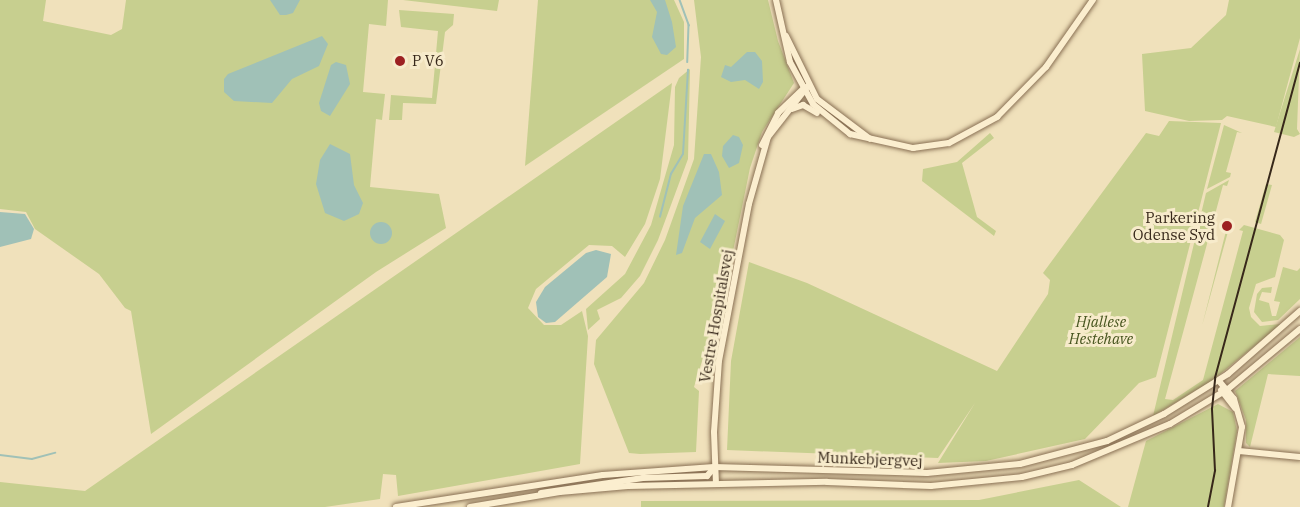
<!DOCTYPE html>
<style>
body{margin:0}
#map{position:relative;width:1300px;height:507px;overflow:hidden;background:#f0e1bb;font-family:"IBM Plex Serif",serif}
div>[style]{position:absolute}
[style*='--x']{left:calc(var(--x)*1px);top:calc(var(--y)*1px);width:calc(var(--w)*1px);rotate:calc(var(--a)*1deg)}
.green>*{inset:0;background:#c7cf8f}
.water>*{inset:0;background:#a0c1b7}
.round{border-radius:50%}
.stream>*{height:1.5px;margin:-0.75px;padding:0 0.75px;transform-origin:0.75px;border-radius:0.75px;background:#a0c1b7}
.roads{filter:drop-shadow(0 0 2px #897054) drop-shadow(0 0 2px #897054)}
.minor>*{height:6px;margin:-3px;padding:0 3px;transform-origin:3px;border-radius:3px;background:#fbeecf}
.tram>*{height:1.5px;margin:-0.75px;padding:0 0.75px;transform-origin:0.75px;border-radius:0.75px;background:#37281a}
.dots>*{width:16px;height:16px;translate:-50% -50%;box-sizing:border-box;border:3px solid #f7ebcb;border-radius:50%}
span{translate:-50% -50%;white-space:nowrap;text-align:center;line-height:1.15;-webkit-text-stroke:6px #f7ebcb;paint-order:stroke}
.poi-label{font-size:15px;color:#37281a}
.left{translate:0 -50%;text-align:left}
.right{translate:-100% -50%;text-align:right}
.street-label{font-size:15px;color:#37281a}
.park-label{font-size:15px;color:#47551f;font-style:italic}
</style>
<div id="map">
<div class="green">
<i style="clip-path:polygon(0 0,46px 0,43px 21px,111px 35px,122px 29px,126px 0,388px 0,386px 26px,369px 24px,363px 92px,385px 94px,382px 120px,376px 119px,370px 187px,439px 194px,446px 228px,376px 272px,151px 434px,131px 311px,125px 308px,99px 274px,35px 229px,26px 212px,0 209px)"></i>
<i style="clip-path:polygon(403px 0,499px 0,497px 11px)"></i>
<i style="clip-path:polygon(538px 0,674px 0,684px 22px,684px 59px,525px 166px)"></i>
<i style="clip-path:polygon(694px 0,768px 0,778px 41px,794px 83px,762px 132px,750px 168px,711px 359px,703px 358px,694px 387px,699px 391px,696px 452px,640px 454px,629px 453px,594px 364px,596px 340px,644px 283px,665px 240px,694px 159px,701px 57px)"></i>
<i style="clip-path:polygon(1229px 0,1300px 0,1300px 38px,1276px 127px,1227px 116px,1222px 120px,1189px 121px,1145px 111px,1142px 54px,1191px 48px,1226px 15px)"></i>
<i style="clip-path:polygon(399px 10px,454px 14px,453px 25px,445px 32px,436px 104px,403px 103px,402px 120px,389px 120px,391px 95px,432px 98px,438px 31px,401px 27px)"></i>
<i style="clip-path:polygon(1300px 49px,1297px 129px,1300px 134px,1294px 137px,1274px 132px)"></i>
<i style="clip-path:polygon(690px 69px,688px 159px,658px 240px,640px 276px,621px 298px,597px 310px,600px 319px,588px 330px,586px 309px,625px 274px,651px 225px,674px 145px,675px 87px,679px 78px)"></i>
<i style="clip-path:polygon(672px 83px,660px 179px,645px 224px,625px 257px,612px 246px,589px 245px,536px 289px,528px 308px,544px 325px,561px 325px,582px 311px,588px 336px,580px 464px,398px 496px,396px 475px,383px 474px,380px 499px,325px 507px,0 507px,0 482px,85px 491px)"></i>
<i style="clip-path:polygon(1169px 121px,1221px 123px,1156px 377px,1139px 383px,1085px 439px,986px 461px,938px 463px,975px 403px,938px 458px,727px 450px,731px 361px,749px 262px,807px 283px,997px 371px,1048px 294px,1050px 280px,1043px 273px,1146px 133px,1159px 136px)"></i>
<i style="clip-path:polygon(1224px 125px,1242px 133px,1237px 132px,1226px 172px,1231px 173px,1230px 177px,1207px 189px)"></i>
<i style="clip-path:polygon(990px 133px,994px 138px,962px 163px,977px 217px,996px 231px,994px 236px,922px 181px,923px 169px,957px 162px)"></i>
<i style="clip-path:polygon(1229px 180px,1227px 186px,1223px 185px,1165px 399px,1173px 400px,1203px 380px,1243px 231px,1239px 230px,1244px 225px,1280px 235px,1284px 240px,1275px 277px,1256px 284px,1249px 308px,1251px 317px,1260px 326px,1281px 324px,1213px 380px,1153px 416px,1206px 193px)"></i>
<i style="clip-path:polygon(1266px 184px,1272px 185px,1261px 224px,1255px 222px)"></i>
<i style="clip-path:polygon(1224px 221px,1234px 224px,1233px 228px,1229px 228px,1202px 326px,1227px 227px,1223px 226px)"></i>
<i style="clip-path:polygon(1283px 267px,1297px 271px,1300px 268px,1300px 299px,1278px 320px,1262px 322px,1254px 312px,1257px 294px,1262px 288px,1272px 287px,1271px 293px,1262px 292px,1259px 300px,1269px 303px,1272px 316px,1276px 316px,1280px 302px,1274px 301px)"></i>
<i style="clip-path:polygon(1300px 337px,1300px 376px,1268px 374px,1250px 447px,1246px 443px,1246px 420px,1235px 391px)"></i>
<i style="clip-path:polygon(1218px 404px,1233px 412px,1237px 431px,1224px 507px,1128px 507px,1146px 441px)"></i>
<i style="clip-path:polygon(1079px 480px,1121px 507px,641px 507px,641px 501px,979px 500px)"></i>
</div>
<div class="water">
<i style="clip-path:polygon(270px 0,300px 0,293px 13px,286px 15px,280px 15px)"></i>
<i style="clip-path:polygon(650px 0,665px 0,672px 22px,676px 47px,667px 55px,661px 54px,652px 37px,657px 12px)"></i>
<i style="clip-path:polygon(322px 36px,328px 44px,319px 66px,292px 79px,272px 103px,234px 101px,224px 92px,224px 79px,228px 74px)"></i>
<i style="clip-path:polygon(747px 52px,755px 52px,762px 61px,763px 82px,759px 89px,745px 80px,731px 82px,721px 77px,725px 65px,731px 67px)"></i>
<i style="clip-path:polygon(336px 62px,346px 65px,350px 84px,330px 116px,321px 111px,319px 103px,331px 65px)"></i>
<i style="clip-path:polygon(733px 135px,739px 137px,743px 145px,739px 163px,729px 168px,722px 156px,723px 146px)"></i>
<i style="clip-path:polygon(330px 144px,350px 154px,354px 185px,363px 203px,359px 214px,344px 221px,325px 213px,316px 184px,320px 160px)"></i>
<i style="clip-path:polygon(704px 154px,711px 154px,719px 172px,722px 195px,695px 218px,682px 253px,676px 255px,683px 206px)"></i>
<i style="clip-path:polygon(0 212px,25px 214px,34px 229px,31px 239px,0 247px)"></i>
<i style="clip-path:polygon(715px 214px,725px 221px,710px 249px,700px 242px)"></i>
<i class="round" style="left:370px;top:222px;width:22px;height:22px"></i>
<i style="clip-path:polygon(596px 250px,611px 254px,607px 277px,555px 322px,546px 323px,538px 317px,536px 302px,545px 287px,586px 253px)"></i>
</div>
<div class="stream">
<i style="--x:680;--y:0;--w:27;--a:70"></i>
<i style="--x:689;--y:25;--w:37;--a:92"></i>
<i style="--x:660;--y:217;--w:44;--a:-75.7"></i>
<i style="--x:671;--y:174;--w:23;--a:-59"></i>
<i style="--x:683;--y:154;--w:84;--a:-86.6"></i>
<i style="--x:0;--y:455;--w:32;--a:7"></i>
<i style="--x:32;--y:459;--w:24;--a:-15"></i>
</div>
<div class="roads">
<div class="minor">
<i style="--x:776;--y:0;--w:64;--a:77.3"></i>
<i style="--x:790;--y:62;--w:48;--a:61.3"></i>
<i style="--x:813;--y:104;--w:48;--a:39"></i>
<i style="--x:850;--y:134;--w:65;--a:12.5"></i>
<i style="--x:913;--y:148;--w:36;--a:-8"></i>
<i style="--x:949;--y:143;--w:55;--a:-28.4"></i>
<i style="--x:997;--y:117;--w:70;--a:-45.6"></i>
<i style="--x:1046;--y:67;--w:82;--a:-55"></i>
<i style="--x:786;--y:36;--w:70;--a:63.8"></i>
<i style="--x:817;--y:99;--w:66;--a:37"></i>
<i style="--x:792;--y:109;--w:12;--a:-20"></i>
<i style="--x:803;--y:105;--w:16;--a:30"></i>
<i style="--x:762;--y:145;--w:36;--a:-63"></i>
<i style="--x:778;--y:113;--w:37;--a:-44"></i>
<i style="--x:1219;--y:381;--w:23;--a:50"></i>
<i style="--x:1234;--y:399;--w:29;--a:74"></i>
<i style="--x:1242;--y:427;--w:81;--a:99.9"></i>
<i style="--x:1221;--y:390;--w:23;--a:52"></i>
<i style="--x:1239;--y:451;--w:61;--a:5.6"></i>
<i style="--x:716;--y:484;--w:52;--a:-92.2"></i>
<i style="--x:714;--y:432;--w:71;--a:-86"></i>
<i style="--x:719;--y:361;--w:160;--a:-79.2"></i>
<i style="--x:749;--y:204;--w:70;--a:-74.2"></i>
<i style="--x:768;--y:137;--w:65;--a:-51.9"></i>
<i style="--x:541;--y:493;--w:103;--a:-8.4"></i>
<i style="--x:643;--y:478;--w:64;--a:-1.8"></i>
<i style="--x:707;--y:476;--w:11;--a:-49"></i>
<i style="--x:396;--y:507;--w:209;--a:-8.8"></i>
<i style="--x:603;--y:475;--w:111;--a:-4.1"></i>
<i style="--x:714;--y:467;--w:213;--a:1.6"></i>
<i style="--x:927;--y:473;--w:93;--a:-5.5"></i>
<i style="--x:1020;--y:464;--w:90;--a:-14.8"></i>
<i style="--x:1107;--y:441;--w:63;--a:-25.3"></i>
<i style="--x:1164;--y:414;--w:75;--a:-32"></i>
<i style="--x:1228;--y:374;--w:96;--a:-41.2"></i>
<i style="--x:470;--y:507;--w:91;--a:-9.5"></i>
<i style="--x:560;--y:492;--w:68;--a:-5"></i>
<i style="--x:628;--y:486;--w:199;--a:-1.2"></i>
<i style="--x:827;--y:482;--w:104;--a:2.2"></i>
<i style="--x:931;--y:486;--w:91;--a:-5.6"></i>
<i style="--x:1022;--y:477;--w:51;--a:-13.5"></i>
<i style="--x:1072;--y:465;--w:106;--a:-22.7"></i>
<i style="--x:1170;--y:424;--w:68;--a:-31.1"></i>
<i style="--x:1228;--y:389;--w:94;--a:-39.8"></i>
</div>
</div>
<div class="tram">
<i style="--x:1208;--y:507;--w:37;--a:-79"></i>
<i style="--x:1215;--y:471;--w:62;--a:-92.8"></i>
<i style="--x:1212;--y:409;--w:31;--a:-84"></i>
<i style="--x:1215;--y:378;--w:326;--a:-74.9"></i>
</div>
<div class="dots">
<i style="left:400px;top:61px;background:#9c2021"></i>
<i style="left:1227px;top:226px;background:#9c2021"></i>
</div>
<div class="poi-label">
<span class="left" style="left:412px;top:61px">P V6</span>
<span class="right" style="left:1215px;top:226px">Parkering<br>Odense Syd</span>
</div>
<div class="street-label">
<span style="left:716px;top:316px;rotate:-80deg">Vestre Hospitalsvej</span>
<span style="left:870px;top:459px;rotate:2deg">Munkebjergvej</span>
</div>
<div class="park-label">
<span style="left:1101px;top:330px">Hjallese<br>Hestehave</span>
</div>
</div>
